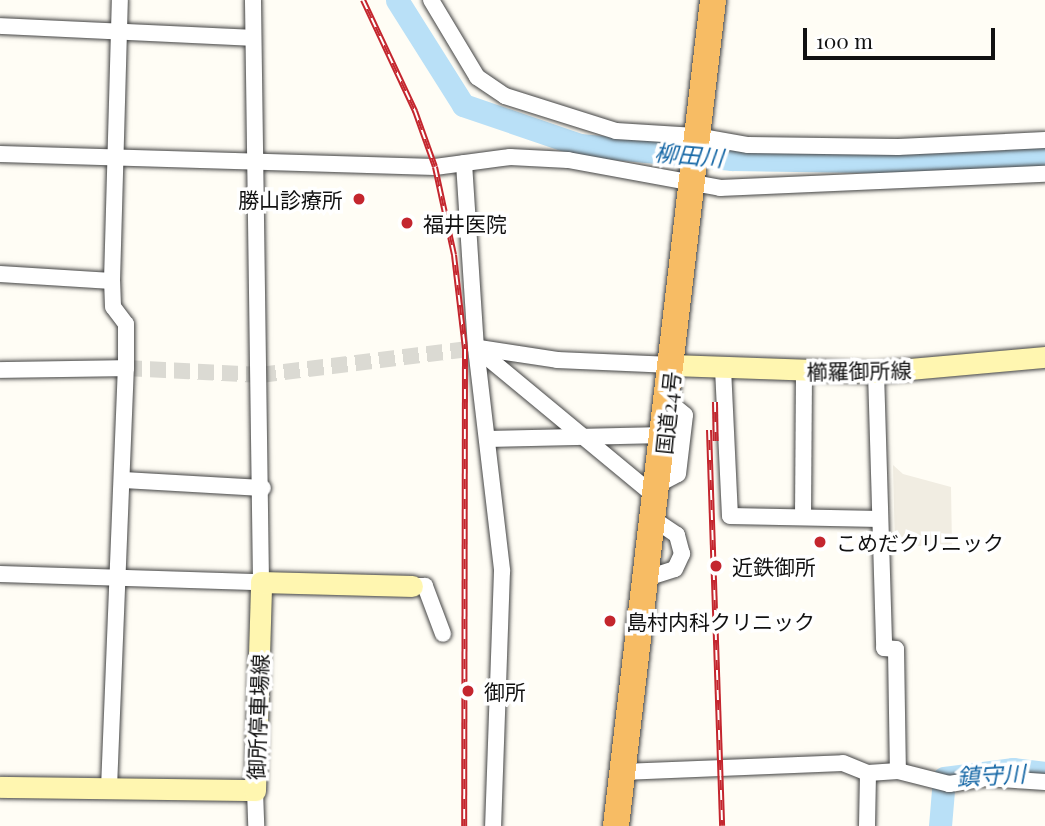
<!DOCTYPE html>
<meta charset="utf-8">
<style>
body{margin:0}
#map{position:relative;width:1045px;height:826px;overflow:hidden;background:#fffdf5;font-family:"Playfair Display","Noto Sans JP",serif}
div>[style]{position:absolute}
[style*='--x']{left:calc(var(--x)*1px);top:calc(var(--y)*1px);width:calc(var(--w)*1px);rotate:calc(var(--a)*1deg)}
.plaza>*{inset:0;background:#f1ede2}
.river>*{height:23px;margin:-11.5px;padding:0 11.5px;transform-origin:11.5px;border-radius:11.5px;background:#b9e0f7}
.minor-tunnel>*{height:16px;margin-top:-8px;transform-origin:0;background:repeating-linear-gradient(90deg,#dbdad3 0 16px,transparent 0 24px)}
.roads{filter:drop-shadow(0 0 2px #444) drop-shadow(0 0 2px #444)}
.minor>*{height:16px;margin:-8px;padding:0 8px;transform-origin:8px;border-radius:8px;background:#fff}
.secondary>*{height:21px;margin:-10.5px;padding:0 10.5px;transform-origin:10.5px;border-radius:10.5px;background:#fff6b0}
.trunk>*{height:26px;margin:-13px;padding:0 13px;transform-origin:13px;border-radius:13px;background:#f7bc64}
.rail>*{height:6px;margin-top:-3px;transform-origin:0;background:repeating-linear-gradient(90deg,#fff 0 10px,#c4262e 0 20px);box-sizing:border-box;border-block:2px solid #c4262e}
.dots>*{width:19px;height:19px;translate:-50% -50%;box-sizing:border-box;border:4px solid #fff;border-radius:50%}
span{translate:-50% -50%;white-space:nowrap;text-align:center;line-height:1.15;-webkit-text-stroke:7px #fff;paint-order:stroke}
.poi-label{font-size:21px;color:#111}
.right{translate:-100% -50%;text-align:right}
.left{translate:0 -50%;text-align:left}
.street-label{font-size:21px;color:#111}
.water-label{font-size:23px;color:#1768a6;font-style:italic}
.scale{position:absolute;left:803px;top:28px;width:192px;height:32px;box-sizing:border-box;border:4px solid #111;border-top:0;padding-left:9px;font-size:21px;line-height:24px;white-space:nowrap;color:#111;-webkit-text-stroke:5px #fff;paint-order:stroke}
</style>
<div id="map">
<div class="plaza">
<i style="clip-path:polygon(893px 465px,903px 474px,951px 487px,952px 546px,895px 546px)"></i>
</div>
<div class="river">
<i style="--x:397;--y:0;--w:124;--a:57.8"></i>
<i style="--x:463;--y:105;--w:124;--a:18.9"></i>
<i style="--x:580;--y:145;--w:153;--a:5.3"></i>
<i style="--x:732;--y:159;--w:182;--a:0.9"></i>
<i style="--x:914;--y:162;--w:131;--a:-2.2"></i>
<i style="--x:940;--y:826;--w:48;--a:-85.2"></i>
<i style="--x:944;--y:778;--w:70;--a:-7.4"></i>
<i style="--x:1013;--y:769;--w:32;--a:7"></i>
</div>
<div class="minor-tunnel">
<i style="--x:126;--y:368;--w:134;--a:3"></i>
<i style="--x:260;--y:375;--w:218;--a:-7.1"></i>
</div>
<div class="roads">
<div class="minor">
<i style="--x:431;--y:0;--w:90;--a:59.1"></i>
<i style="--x:477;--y:77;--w:34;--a:34"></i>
<i style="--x:505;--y:96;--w:116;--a:17.5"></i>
<i style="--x:616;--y:131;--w:80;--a:3.6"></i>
<i style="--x:696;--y:136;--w:53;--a:9.8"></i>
<i style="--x:748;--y:145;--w:150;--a:0.8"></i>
<i style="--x:898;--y:147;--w:147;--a:-2.7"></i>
<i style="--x:0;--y:26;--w:253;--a:2.7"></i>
<i style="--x:0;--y:154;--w:435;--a:1.7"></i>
<i style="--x:435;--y:167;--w:76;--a:-7.6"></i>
<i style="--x:510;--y:157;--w:58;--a:3"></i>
<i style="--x:568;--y:160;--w:155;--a:10.4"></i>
<i style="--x:720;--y:188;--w:325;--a:-2.5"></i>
<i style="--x:464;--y:163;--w:185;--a:86.3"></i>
<i style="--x:476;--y:348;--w:225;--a:83.3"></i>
<i style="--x:502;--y:571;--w:255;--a:92"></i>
<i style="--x:0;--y:274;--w:112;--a:3.6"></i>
<i style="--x:476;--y:348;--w:235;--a:39.6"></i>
<i style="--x:479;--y:348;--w:79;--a:8.7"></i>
<i style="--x:557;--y:360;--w:115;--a:2.5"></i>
<i style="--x:723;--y:368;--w:148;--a:87.3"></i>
<i style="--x:730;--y:516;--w:150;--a:1.1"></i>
<i style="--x:0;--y:370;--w:126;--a:-0.9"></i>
<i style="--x:876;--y:372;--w:276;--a:88.3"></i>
<i style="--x:884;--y:648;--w:12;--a:5"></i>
<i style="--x:896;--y:649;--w:122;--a:89.1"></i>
<i style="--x:487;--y:439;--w:178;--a:-1.3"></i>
<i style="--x:123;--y:480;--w:140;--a:3.3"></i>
<i style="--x:659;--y:484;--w:21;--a:-28"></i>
<i style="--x:678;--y:474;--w:59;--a:-83.2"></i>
<i style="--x:685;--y:415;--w:21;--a:-141"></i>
<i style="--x:803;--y:517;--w:146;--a:-89.6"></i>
<i style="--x:0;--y:574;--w:261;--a:1.8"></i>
<i style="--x:261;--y:582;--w:582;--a:-90.79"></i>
<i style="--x:647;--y:578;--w:29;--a:-18"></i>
<i style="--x:675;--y:569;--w:17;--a:-65"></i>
<i style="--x:682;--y:554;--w:20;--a:-105"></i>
<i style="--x:677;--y:535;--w:27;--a:-146"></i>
<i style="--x:412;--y:586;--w:13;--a:0"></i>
<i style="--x:425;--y:586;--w:51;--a:69.4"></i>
<i style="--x:622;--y:772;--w:221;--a:-2.3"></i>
<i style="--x:843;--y:763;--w:27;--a:22"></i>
<i style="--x:109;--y:788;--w:420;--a:-87.7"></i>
<i style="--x:126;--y:368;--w:44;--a:-90"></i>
<i style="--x:126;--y:324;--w:21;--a:-127"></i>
<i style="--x:113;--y:307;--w:26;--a:-92"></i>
<i style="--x:112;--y:281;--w:281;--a:-88.4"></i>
<i style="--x:255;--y:790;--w:36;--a:88"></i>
<i style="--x:867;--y:826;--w:53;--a:-88.9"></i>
<i style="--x:868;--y:773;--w:30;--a:-4"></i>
<i style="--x:898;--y:771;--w:53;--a:14.3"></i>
<i style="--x:949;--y:784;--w:37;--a:-9"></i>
<i style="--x:986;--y:778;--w:59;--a:3.9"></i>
</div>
<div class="secondary">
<i style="--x:672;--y:365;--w:204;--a:2"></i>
<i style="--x:876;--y:372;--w:170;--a:-5.1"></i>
<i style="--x:0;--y:787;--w:255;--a:0.7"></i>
<i style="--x:255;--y:790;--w:208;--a:-88.3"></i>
<i style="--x:261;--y:582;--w:151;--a:1.5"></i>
</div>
<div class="trunk">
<i style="--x:616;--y:826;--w:832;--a:-83.3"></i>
</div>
</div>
<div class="rail">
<i style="--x:363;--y:0;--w:123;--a:64.9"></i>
<i style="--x:415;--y:111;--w:59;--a:70.3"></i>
<i style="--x:435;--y:167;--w:90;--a:77.8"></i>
<i style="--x:454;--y:255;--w:95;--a:83.3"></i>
<i style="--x:465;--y:349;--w:477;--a:90.1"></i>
<i style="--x:715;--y:402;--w:39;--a:89"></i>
<i style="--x:709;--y:430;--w:396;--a:88.1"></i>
</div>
<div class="dots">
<i style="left:359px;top:199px;background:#c4262e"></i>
<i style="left:407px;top:223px;background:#c4262e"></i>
<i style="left:820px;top:542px;background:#c4262e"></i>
<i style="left:716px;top:566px;background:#c4262e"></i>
<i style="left:610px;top:621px;background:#c4262e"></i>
<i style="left:468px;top:691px;background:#c4262e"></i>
</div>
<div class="poi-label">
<span class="right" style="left:343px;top:199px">勝山診療所</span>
<span class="left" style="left:423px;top:223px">福井医院</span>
<span class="left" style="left:836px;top:542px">こめだクリニック</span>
<span class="left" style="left:732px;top:566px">近鉄御所</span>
<span class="left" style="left:626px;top:621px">島村内科クリニック</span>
<span class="left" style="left:484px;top:691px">御所</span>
</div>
<div class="street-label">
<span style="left:859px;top:370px;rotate:-1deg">櫛羅御所線</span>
<span style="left:667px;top:413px;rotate:-84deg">国道24号</span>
<span style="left:257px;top:717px;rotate:-88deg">御所停車場線</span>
</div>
<div class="water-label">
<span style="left:689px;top:155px;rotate:5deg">柳田川</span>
<span style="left:991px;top:775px;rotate:-3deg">鎮守川</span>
</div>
<div class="scale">100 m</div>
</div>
